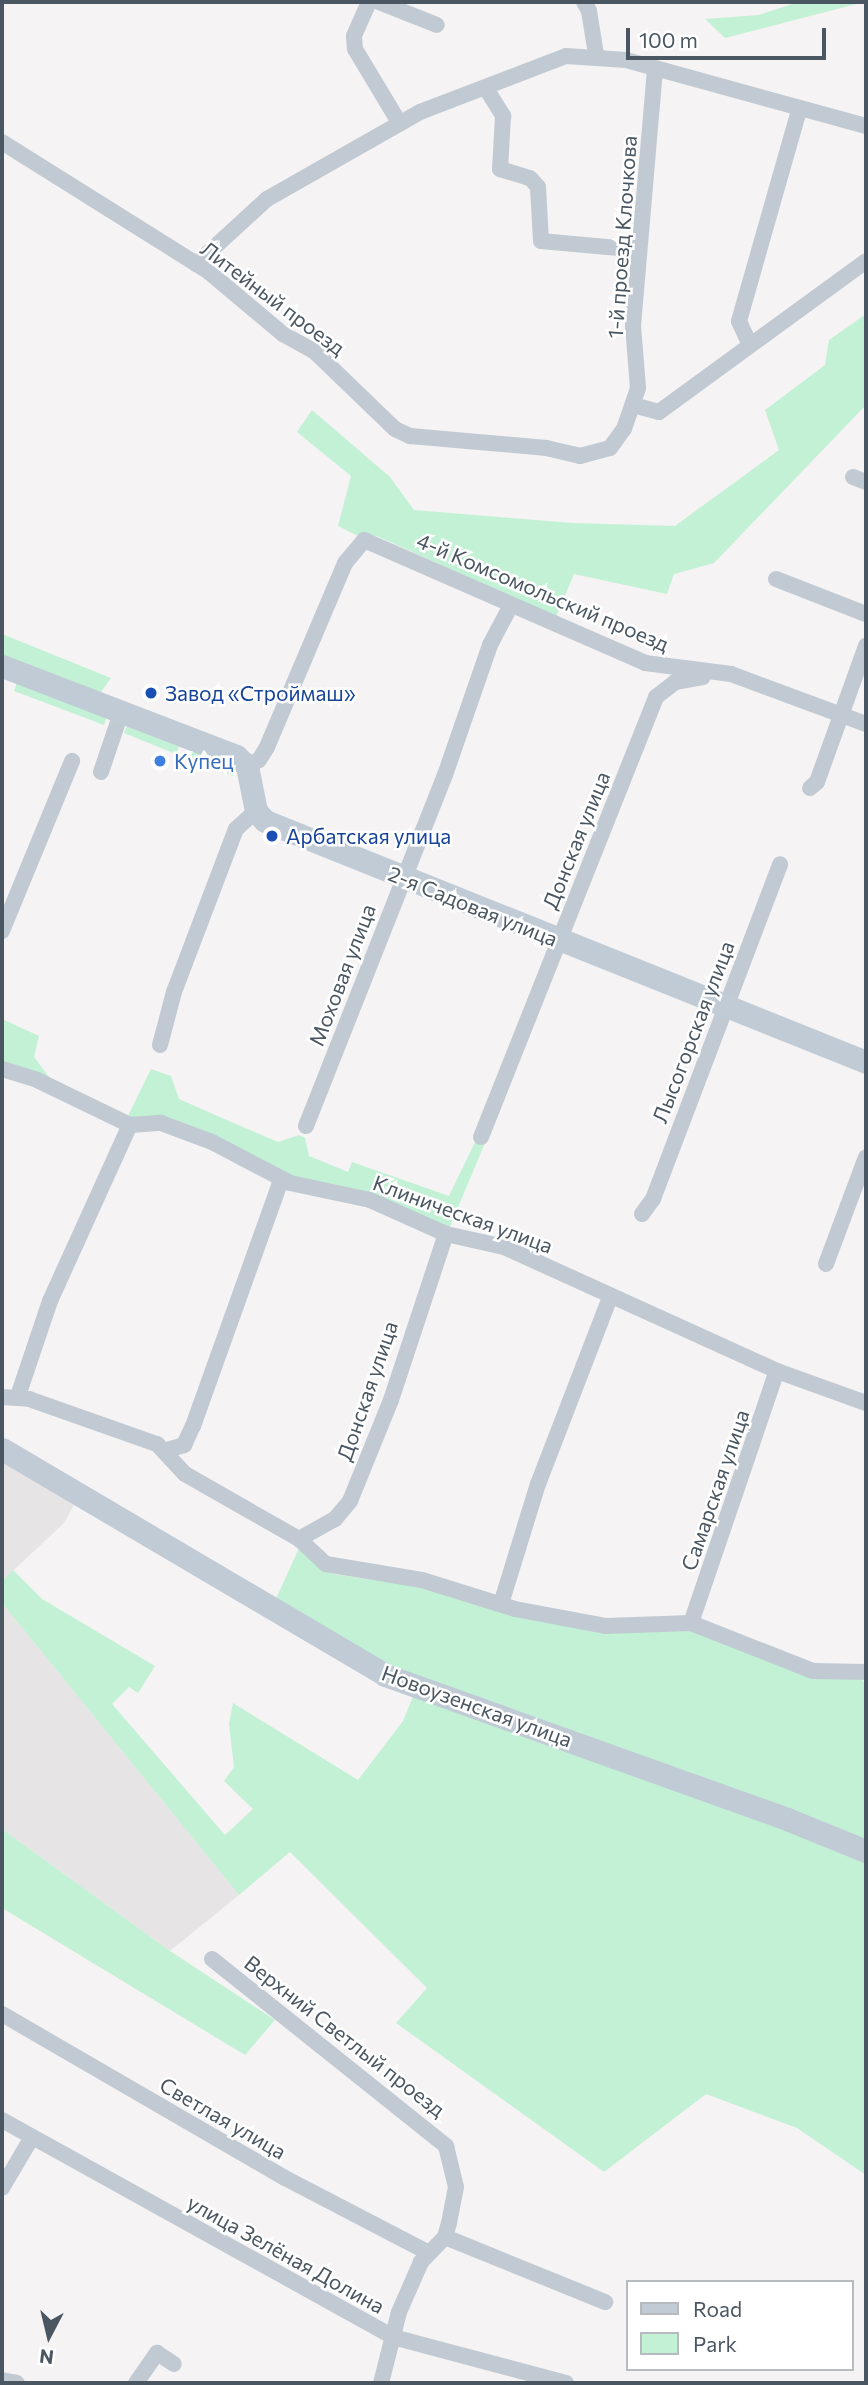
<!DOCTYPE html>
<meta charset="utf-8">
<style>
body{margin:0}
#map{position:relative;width:868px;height:2385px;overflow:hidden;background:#f5f3f3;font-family:Commissioner,sans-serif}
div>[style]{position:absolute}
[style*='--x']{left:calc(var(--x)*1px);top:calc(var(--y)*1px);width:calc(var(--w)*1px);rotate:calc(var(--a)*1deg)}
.education>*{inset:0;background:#e6e4e5}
.green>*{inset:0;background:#c3f1d5}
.street>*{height:16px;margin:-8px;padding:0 8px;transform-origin:8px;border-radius:8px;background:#c1cad2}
.secondary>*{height:23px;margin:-11.5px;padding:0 11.5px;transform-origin:11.5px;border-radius:11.5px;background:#c1cbd6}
.dots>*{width:19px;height:19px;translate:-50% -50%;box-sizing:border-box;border:4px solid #fff;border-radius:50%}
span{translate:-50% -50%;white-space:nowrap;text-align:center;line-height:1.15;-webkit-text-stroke:5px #fff;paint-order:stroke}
.street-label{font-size:21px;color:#4a5661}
.transit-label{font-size:21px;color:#164399}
.left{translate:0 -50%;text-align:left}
.shop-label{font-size:21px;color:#366cbe}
.frame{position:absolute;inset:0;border:4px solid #4a5661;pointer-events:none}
.legend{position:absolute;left:626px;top:2280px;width:228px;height:91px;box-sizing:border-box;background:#fff;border:2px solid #b7bbc0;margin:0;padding:9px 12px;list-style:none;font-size:21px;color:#4a5661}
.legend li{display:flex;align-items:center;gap:14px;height:35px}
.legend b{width:35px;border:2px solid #b7bbc0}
.north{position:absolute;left:14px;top:2301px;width:70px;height:70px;-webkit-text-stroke:5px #fff;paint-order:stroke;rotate:187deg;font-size:19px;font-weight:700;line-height:28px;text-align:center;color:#4a5661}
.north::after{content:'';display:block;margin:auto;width:24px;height:32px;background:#4a5661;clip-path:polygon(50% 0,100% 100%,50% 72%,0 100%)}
.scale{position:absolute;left:626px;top:28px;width:200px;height:32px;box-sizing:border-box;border:4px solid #4a5661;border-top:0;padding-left:9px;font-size:21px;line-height:24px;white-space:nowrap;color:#4a5661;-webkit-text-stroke:5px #fff;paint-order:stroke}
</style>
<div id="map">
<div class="education">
<i style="clip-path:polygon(2px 1461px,75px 1503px,64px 1523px,2px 1581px)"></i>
<i style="clip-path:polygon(2px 1603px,239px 1895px,170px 1951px,2px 1829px)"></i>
</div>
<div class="green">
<i style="clip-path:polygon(864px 2px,725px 38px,705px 19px,759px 15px,795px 3px)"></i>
<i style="clip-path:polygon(866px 314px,866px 405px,714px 563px,674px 574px,667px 594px,574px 574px,556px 617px,377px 536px,356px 535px,338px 526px,351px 476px,297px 432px,312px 410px,390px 477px,414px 510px,572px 523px,675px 526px,779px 450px,765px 410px,825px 365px,829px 340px)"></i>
<i style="clip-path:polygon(2px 634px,111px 678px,101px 692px,94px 693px,2px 657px)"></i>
<i style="clip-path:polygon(17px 682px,107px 716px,104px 725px,14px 691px)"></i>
<i style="clip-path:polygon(128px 723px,180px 744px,176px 754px,124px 733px)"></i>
<i style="clip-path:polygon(193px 751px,233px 768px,233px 776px,190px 759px)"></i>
<i style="clip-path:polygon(2px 1019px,39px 1036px,34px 1057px,55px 1085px,2px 1066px)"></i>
<i style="clip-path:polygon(151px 1069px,171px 1076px,179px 1099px,229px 1121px,278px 1142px,299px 1135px,305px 1138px,309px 1156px,348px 1172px,352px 1162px,449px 1196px,476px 1140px,487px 1138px,449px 1229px,287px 1179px,127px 1118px)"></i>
<i style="clip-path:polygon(300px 1546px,334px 1574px,438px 1590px,514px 1615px,696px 1629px,861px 1679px,866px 1685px,866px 1842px,391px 1669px,275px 1601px)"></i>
<i style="clip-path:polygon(13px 1570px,42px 1599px,155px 1666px,138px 1693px,129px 1687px,112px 1704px,225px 1835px,253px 1809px,224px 1781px,234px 1767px,229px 1724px,233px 1703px,358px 1780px,403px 1721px,414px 1694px,578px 1749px,866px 1861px,866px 2175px,797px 2128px,706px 2094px,604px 2172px,396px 2023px,427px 1988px,290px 1852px,239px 1895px,2px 1603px,2px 1581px)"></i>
<i style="clip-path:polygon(2px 1829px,170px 1951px,275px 2020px,245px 2055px,2px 1908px)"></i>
</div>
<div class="street">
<i style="--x:369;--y:2;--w:37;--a:114"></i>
<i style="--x:354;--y:36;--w:13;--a:86"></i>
<i style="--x:355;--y:49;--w:87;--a:59"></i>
<i style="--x:379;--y:2;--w:62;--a:21.6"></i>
<i style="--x:584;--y:2;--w:10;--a:61"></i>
<i style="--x:589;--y:11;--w:44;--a:80.8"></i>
<i style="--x:487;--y:90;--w:31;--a:58"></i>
<i style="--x:503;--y:116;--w:53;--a:93.2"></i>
<i style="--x:500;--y:169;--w:31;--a:17"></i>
<i style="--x:530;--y:178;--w:12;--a:48"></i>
<i style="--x:538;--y:187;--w:54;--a:86.8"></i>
<i style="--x:541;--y:241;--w:98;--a:5.2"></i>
<i style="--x:2;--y:142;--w:244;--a:32.1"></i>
<i style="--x:209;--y:272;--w:97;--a:40"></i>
<i style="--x:283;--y:334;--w:35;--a:29"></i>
<i style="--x:314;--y:351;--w:112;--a:43.9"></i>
<i style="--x:395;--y:429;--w:17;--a:25"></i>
<i style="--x:410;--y:436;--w:137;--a:5"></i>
<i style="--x:546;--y:448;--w:35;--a:13"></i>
<i style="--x:580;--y:456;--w:31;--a:-15"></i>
<i style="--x:610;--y:448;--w:24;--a:-54"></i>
<i style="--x:624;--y:429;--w:43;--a:-71.1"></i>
<i style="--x:638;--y:388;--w:62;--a:-94.6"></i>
<i style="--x:633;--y:326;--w:256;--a:-85.1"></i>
<i style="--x:196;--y:264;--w:96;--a:-42.5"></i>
<i style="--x:267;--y:199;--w:176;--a:-29.6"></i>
<i style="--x:420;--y:112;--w:156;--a:-21"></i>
<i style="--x:566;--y:56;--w:60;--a:3.8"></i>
<i style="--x:626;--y:60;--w:249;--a:15.4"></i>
<i style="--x:750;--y:345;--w:26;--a:-115"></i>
<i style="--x:739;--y:321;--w:219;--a:-74.1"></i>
<i style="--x:633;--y:405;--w:27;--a:15"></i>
<i style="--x:659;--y:412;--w:256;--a:-36.1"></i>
<i style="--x:853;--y:477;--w:14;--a:21"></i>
<i style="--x:776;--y:579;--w:97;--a:21.3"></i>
<i style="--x:247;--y:766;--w:13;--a:-27"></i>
<i style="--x:259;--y:760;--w:15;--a:-58"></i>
<i style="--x:267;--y:747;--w:200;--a:-67"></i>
<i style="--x:345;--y:563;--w:30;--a:-50"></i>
<i style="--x:364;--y:540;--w:307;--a:23.6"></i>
<i style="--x:645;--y:663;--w:87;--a:7.3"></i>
<i style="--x:731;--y:674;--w:144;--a:20.3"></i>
<i style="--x:101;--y:772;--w:62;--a:-71.3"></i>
<i style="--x:810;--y:788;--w:9;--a:-41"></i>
<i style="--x:817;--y:782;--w:145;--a:-70.2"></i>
<i style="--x:2;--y:931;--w:184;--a:-67.6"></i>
<i style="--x:160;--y:1045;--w:55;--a:-75.2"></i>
<i style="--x:174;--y:992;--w:174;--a:-69.2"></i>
<i style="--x:236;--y:829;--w:27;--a:-42"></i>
<i style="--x:2;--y:1069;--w:37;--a:17"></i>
<i style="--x:37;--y:1080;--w:103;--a:25.8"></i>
<i style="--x:130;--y:1125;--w:31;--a:-4"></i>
<i style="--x:161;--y:1123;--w:54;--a:20.4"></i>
<i style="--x:212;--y:1142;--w:88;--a:27.7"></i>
<i style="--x:290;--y:1183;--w:82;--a:12"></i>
<i style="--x:370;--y:1200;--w:83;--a:24.1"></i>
<i style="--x:446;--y:1234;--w:59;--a:12.6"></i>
<i style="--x:504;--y:1247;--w:300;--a:24.4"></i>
<i style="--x:777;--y:1371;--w:95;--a:19.8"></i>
<i style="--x:306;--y:1126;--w:378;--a:-68.4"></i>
<i style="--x:445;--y:775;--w:138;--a:-70.9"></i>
<i style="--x:490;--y:645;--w:45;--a:-62.3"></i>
<i style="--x:481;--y:1137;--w:474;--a:-68.3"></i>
<i style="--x:656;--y:697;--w:24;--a:-38"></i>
<i style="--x:675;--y:682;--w:28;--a:-10"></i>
<i style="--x:642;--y:1214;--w:19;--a:-54"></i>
<i style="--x:653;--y:1199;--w:358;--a:-69.2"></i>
<i style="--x:826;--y:1264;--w:114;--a:-69.5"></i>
<i style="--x:18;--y:1396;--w:100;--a:-71.4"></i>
<i style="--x:50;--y:1301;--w:193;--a:-65.6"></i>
<i style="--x:2;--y:1397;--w:27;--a:4"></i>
<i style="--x:29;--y:1399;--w:136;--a:19.4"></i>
<i style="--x:157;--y:1444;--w:41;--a:47"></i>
<i style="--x:185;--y:1474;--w:131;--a:29.7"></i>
<i style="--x:299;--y:1539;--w:37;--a:43"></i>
<i style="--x:326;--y:1564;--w:97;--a:9.5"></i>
<i style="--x:422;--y:1580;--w:97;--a:17.3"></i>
<i style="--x:515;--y:1609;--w:93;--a:10.6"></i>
<i style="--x:606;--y:1626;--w:85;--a:-2"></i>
<i style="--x:691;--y:1623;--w:131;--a:21.5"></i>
<i style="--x:813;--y:1671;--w:53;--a:1.1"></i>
<i style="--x:167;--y:1450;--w:18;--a:-16"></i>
<i style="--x:184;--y:1445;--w:21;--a:-65"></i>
<i style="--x:193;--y:1426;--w:261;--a:-70.3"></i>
<i style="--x:299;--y:1539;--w:41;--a:-29.1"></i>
<i style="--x:335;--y:1519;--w:23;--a:-50"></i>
<i style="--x:350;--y:1501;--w:109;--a:-67.9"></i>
<i style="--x:391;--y:1400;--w:175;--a:-71.7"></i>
<i style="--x:501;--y:1604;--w:126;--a:-72.9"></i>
<i style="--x:538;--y:1484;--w:200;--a:-68.9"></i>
<i style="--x:691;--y:1623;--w:266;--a:-71.2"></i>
<i style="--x:212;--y:1959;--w:300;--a:38.6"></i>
<i style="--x:446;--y:2146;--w:42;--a:76.3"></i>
<i style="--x:456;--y:2187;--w:37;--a:101"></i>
<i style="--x:449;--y:2223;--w:15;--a:106"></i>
<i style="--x:445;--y:2237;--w:35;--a:134"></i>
<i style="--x:421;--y:2262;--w:55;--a:113.7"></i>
<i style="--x:399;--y:2312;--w:73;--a:104.2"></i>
<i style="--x:2;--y:2014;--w:327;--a:30.1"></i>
<i style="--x:285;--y:2178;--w:160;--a:27.5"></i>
<i style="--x:2;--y:2120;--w:447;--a:29"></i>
<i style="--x:393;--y:2337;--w:179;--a:14.9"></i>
<i style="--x:2;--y:2188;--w:59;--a:-59.5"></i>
<i style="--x:445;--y:2237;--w:173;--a:22.1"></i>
<i style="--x:2;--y:2380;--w:15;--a:11"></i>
<i style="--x:136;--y:2383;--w:37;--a:-55"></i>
<i style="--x:157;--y:2353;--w:20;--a:33"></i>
</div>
<div class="secondary">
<i style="--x:2;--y:666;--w:251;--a:21"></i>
<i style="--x:236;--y:756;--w:15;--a:42"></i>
<i style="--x:247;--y:766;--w:46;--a:78.7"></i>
<i style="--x:256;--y:811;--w:13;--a:48"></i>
<i style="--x:265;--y:821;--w:648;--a:21.85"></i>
<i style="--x:2;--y:1449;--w:445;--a:30.5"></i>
<i style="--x:385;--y:1675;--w:427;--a:19.7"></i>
<i style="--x:787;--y:1819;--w:85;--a:22.1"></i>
</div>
<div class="dots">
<i style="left:151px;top:693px;background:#1a4fb4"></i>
<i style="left:160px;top:761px;background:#3f7fe0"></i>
<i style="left:272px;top:836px;background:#1a4fb4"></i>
</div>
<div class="street-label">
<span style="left:622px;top:237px;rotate:-86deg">1-й проезд Клочкова</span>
<span style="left:273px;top:298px;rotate:37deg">Литейный проезд</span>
<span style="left:543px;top:592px;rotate:23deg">4-й Комсомольский проезд</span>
<span style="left:576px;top:840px;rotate:-68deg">Донская улица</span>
<span style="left:473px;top:906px;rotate:22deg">2-я Садовая улица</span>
<span style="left:342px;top:975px;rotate:-69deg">Моховая улица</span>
<span style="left:693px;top:1032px;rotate:-69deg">Лысогорская улица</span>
<span style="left:463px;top:1214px;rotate:20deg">Клиническая улица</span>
<span style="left:367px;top:1391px;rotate:-71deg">Донская улица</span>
<span style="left:715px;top:1490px;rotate:-71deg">Самарская улица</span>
<span style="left:477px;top:1706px;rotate:20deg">Новоузенская улица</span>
<span style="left:345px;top:2036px;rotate:38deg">Верхний Светлый проезд</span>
<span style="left:223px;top:2118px;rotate:30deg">Светлая улица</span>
<span style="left:286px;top:2254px;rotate:29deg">улица Зелёная Долина</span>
</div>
<div class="transit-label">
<span class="left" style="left:165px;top:693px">Завод «Строймаш»</span>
<span class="left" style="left:286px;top:836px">Арбатская улица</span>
</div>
<div class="shop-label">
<span class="left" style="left:174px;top:761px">Купец</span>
</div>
<div class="frame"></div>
<ul class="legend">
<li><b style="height:9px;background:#c1cbd6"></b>Road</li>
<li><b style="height:19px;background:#c3f1d5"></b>Park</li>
</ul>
<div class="north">N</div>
<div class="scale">100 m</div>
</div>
